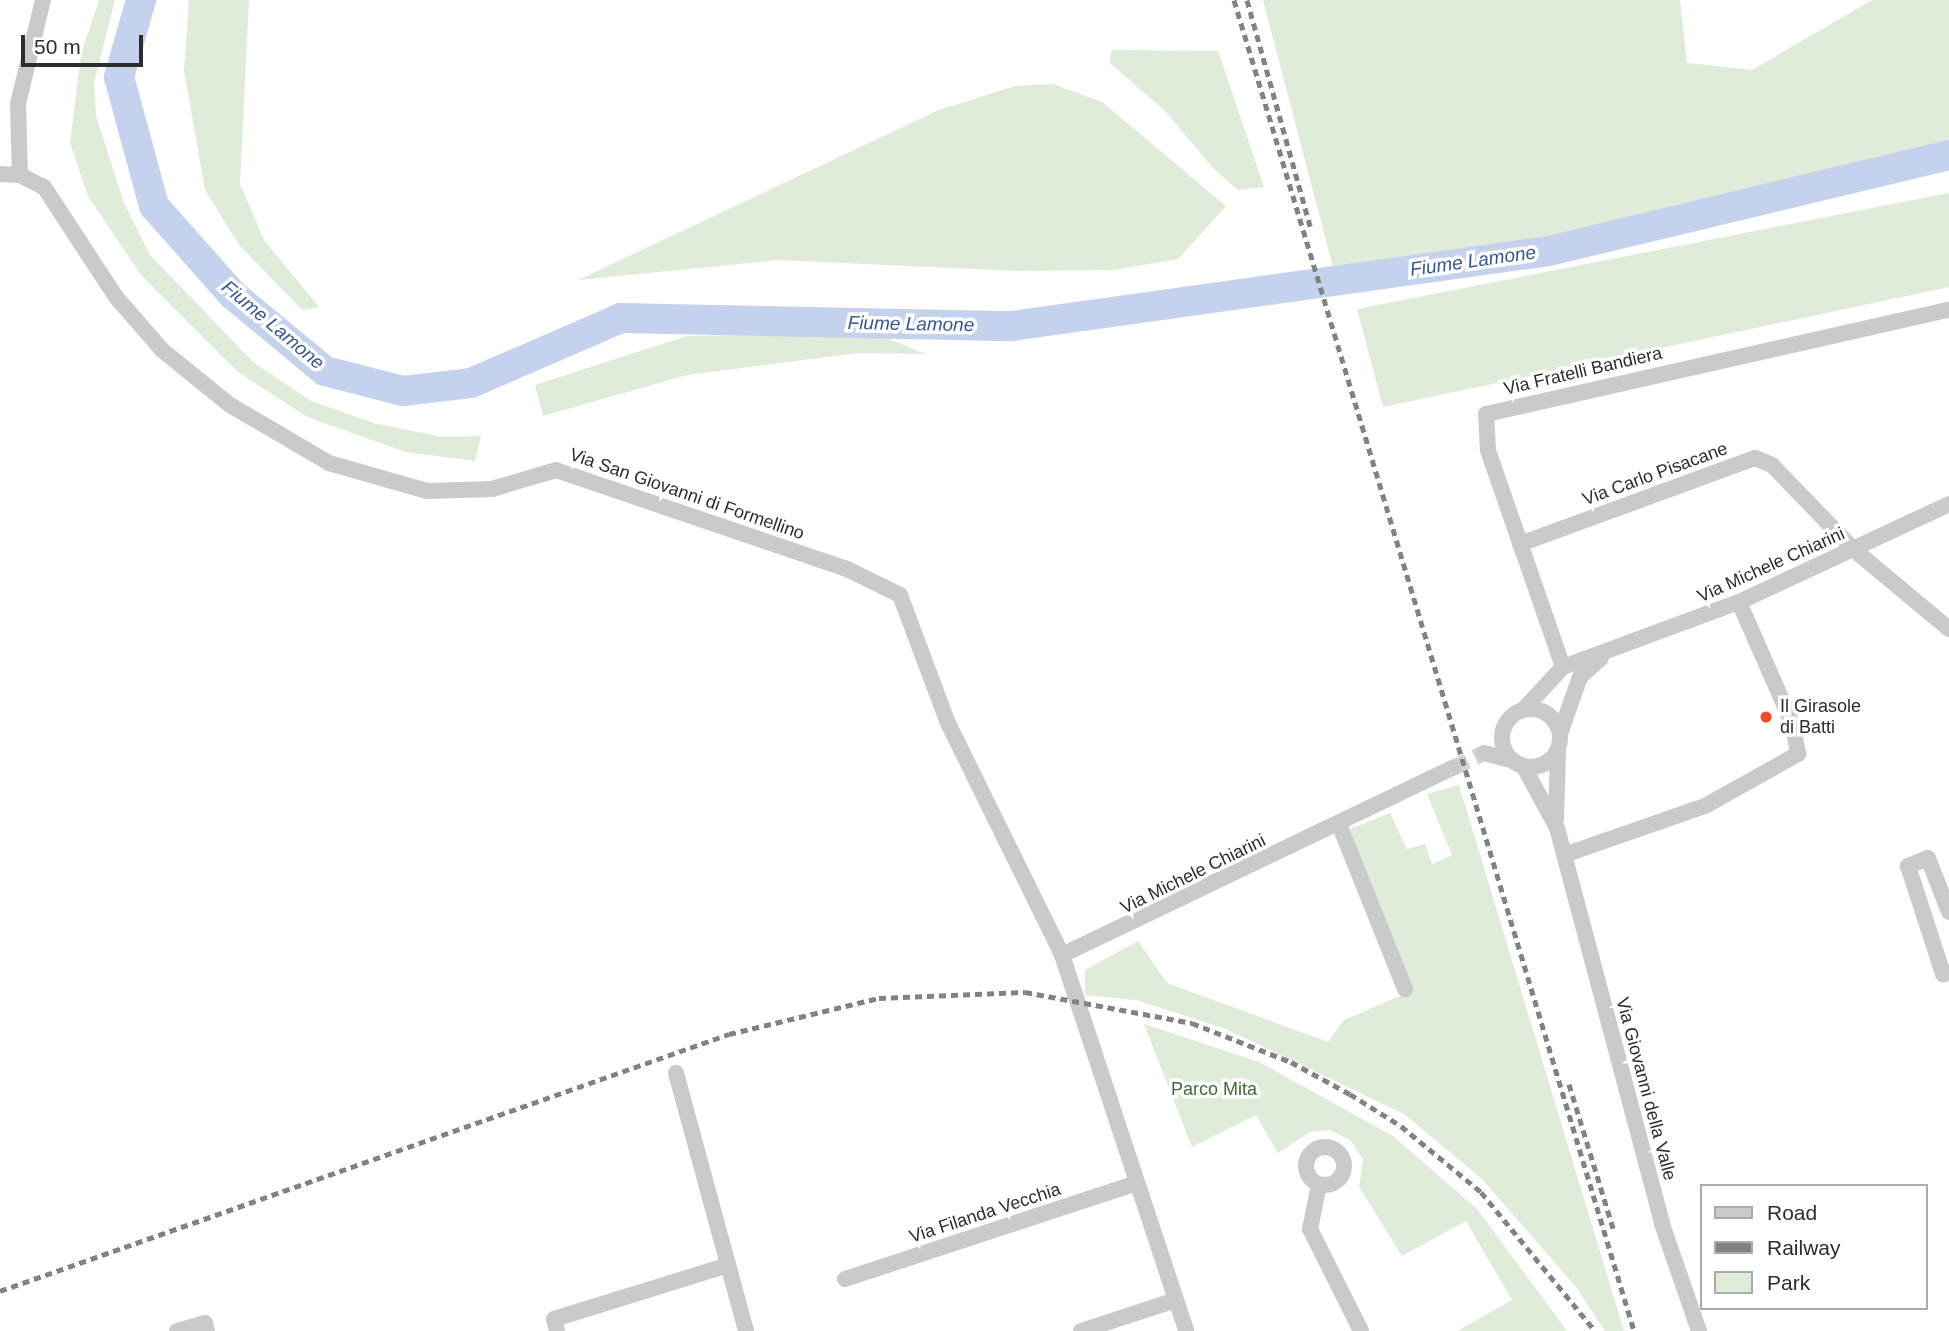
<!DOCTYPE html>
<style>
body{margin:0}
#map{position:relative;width:1949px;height:1331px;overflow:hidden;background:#fff;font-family:Helvetica,sans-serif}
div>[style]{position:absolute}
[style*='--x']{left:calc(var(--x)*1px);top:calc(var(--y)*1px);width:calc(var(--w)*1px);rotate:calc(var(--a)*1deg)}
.green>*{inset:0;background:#deecd9}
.river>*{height:30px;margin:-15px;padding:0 15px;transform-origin:15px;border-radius:15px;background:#c4d2ed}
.minor-tunnel>*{height:16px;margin-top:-8px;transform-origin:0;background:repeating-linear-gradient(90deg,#d5d5d5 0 16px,transparent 0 24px)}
.minor>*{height:16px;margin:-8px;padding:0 8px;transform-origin:8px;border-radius:8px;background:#cacaca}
.minor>.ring{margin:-8px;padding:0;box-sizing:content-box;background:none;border:16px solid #cacaca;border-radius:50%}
.rail>*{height:5px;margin-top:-2.5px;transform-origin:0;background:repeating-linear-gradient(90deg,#828282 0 7px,transparent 0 12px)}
.dots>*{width:19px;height:19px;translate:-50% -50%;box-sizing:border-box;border:4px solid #fff;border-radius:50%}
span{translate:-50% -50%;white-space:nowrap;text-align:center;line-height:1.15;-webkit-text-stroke:7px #fff;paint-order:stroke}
.street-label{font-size:18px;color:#2d2d2d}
.poi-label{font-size:18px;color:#2d2d2d}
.left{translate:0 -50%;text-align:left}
.park-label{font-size:18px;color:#426b38}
.water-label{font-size:19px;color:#365794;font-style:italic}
.legend{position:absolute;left:1700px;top:1184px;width:228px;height:126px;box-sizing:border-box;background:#fff;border:2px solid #ababab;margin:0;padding:9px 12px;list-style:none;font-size:21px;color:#2d2d2d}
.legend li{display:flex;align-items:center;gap:14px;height:35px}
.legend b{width:35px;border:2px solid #ababab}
.scale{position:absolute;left:21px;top:35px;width:122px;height:32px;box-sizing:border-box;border:4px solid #2d2d2d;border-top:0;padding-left:9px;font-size:21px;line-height:24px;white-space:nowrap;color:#2d2d2d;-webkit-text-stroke:5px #fff;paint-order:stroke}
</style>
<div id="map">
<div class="green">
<i style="clip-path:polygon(99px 0,115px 0,94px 83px,96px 116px,124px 203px,150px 255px,253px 362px,311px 401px,377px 424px,443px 437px,481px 436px,475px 461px,406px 452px,307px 417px,238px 372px,141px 275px,88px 196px,70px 143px,81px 54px)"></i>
<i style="clip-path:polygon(189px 0,249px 0,240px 184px,264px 240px,319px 307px,302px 310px,239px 245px,205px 190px,184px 71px)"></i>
<i style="clip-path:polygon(1263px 0,1680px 0,1687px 63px,1752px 70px,1872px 0,1949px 0,1949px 151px,1547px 245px,1335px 275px)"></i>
<i style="clip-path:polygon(1112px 50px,1218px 51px,1264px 187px,1238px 190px,1214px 169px,1165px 111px,1109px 62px)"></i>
<i style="clip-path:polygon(1053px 84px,1102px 102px,1226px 206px,1178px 259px,1114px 270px,1020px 271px,778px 260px,578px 280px,939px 110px,1015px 86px)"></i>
<i style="clip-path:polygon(1949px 193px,1949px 287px,1383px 407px,1357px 309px)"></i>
<i style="clip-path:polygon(876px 333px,925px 354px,858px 353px,687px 375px,543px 416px,535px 385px,687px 336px)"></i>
<i style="clip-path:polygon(1459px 785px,1624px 1331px,1605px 1331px,1576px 1287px,1482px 1179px,1404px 1114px,1226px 1029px,1136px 1000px,1085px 995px,1085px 970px,1138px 941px,1167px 983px,1328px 1042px,1344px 1020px,1412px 991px,1350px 829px,1390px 813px,1407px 849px,1425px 844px,1432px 864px,1452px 855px,1427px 794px)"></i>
<i style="clip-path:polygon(1144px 1024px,1259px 1062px,1393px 1136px,1477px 1209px,1567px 1331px,1457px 1331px,1512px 1300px,1466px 1221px,1402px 1256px,1359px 1187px,1363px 1159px,1350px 1140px,1330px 1130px,1310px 1132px,1278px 1153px,1256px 1115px,1192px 1147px)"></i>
</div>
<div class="river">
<i style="--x:141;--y:0;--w:80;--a:105.9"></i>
<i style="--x:119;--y:77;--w:134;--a:74.8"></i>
<i style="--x:154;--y:206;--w:119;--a:48.4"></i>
<i style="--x:233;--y:295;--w:119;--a:39.6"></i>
<i style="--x:325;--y:371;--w:81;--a:14.4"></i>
<i style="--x:403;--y:391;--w:68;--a:-6.7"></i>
<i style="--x:471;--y:383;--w:163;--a:-23.4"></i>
<i style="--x:621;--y:318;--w:391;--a:1.2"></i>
<i style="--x:1012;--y:326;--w:542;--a:-7.95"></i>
<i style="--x:1549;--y:251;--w:411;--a:-13.5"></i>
</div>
<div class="minor-tunnel">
<i style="--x:1453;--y:768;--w:34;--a:-26"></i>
</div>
<div class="minor">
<i style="--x:0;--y:174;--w:20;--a:3"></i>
<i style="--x:20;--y:175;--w:27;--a:27"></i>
<i style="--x:44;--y:187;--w:131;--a:56.8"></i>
<i style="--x:116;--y:297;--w:70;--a:49"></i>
<i style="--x:162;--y:350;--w:87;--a:39"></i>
<i style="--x:230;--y:405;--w:115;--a:30.4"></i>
<i style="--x:329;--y:463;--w:102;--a:15.9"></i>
<i style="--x:427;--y:491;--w:65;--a:-1.8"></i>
<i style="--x:492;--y:489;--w:67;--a:-16.5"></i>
<i style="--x:556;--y:470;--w:307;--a:18.8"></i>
<i style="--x:847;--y:569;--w:59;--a:26.1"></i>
<i style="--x:900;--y:595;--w:134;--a:69.5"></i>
<i style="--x:947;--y:721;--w:261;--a:63.8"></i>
<i style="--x:1062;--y:955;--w:396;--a:71.7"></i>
<i style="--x:20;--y:175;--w:71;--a:-91.6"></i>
<i style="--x:18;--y:104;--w:107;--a:-76.5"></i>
<i style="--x:1520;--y:544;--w:250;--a:-20.1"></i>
<i style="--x:1755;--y:458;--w:18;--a:22"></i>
<i style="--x:1772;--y:465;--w:117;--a:46"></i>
<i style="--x:1853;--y:549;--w:125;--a:39.8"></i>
<i style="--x:1563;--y:667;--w:230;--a:-109.1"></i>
<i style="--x:1488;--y:450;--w:36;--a:-93"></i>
<i style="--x:1486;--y:414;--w:475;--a:-12.7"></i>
<i class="ring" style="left:1502px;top:709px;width:42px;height:42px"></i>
<i style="--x:1523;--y:710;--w:59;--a:-47.1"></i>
<i style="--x:1563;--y:667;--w:188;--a:-20.3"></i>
<i style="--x:1739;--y:602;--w:232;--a:-25"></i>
<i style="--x:1560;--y:734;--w:60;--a:-70.7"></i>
<i style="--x:1580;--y:677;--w:28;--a:-42"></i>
<i style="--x:1484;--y:753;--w:28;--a:15"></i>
<i style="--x:1524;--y:767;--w:69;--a:61.6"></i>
<i style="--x:1557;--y:828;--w:410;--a:75.1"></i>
<i style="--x:1662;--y:1224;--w:113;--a:70.9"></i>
<i style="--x:1556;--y:819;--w:68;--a:-88.3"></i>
<i style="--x:1339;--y:824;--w:178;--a:68.2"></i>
<i style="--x:1564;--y:855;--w:149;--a:-19.2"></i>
<i style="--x:1705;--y:806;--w:107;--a:-29.2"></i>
<i style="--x:1798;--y:754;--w:29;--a:-100"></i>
<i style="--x:1793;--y:725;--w:134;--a:-113.7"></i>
<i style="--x:1949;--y:912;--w:58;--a:-111.3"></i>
<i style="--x:1928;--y:858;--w:22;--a:158"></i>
<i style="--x:1908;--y:866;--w:114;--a:72"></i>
<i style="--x:1943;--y:974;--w:6;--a:-18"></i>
<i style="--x:1062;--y:955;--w:433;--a:-25.6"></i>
<i style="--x:676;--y:1073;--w:267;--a:74.8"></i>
<i class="ring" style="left:1306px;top:1147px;width:22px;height:22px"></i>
<i style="--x:1319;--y:1185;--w:45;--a:101.6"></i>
<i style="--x:1310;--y:1229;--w:114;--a:63.4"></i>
<i style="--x:845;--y:1279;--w:307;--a:-18.2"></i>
<i style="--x:177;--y:1331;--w:29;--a:-16"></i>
<i style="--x:205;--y:1323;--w:8;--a:76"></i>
<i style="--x:557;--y:1331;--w:12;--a:-104"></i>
<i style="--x:554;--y:1319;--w:182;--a:-17.2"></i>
<i style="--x:1081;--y:1331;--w:100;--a:-18.1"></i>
</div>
<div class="rail">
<i style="--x:1234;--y:0;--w:1390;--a:73.27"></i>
<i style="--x:1247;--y:0;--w:238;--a:74.4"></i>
<i style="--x:1569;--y:1084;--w:151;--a:73"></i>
<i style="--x:0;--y:1291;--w:773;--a:-19.42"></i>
<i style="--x:729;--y:1034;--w:154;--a:-13.5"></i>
<i style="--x:879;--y:998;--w:146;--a:-2.4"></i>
<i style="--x:1025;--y:992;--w:170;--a:10.5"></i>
<i style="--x:1192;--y:1023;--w:106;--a:21.5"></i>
<i style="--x:1291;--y:1062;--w:67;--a:28.5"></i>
<i style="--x:1350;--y:1094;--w:60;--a:32.1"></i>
<i style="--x:1401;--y:1126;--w:104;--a:39.5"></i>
<i style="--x:1481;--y:1192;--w:180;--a:50.6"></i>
</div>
<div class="dots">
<i style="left:1766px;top:717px;background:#f14a22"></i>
</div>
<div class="street-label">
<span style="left:1583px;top:371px;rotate:-13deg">Via Fratelli Bandiera</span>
<span style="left:1655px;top:474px;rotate:-20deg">Via Carlo Pisacane</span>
<span style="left:687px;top:494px;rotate:19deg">Via San Giovanni di Formellino</span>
<span style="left:1771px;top:565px;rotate:-24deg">Via Michele Chiarini</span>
<span style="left:1193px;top:874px;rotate:-26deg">Via Michele Chiarini</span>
<span style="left:1646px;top:1089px;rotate:75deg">Via Giovanni della Valle</span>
<span style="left:985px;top:1213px;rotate:-18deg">Via Filanda Vecchia</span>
</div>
<div class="poi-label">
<span class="left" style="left:1780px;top:717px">Il Girasole<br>di Batti</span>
</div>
<div class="park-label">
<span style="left:1214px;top:1089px">Parco Mita</span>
</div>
<div class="water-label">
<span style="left:1473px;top:261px;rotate:-8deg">Fiume Lamone</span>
<span style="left:911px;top:324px;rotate:1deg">Fiume Lamone</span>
<span style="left:273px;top:325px;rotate:40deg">Fiume Lamone</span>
</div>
<ul class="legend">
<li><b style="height:9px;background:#cacaca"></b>Road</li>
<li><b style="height:9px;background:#828282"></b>Railway</li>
<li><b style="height:19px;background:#deecd9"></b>Park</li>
</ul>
<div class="scale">50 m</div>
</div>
